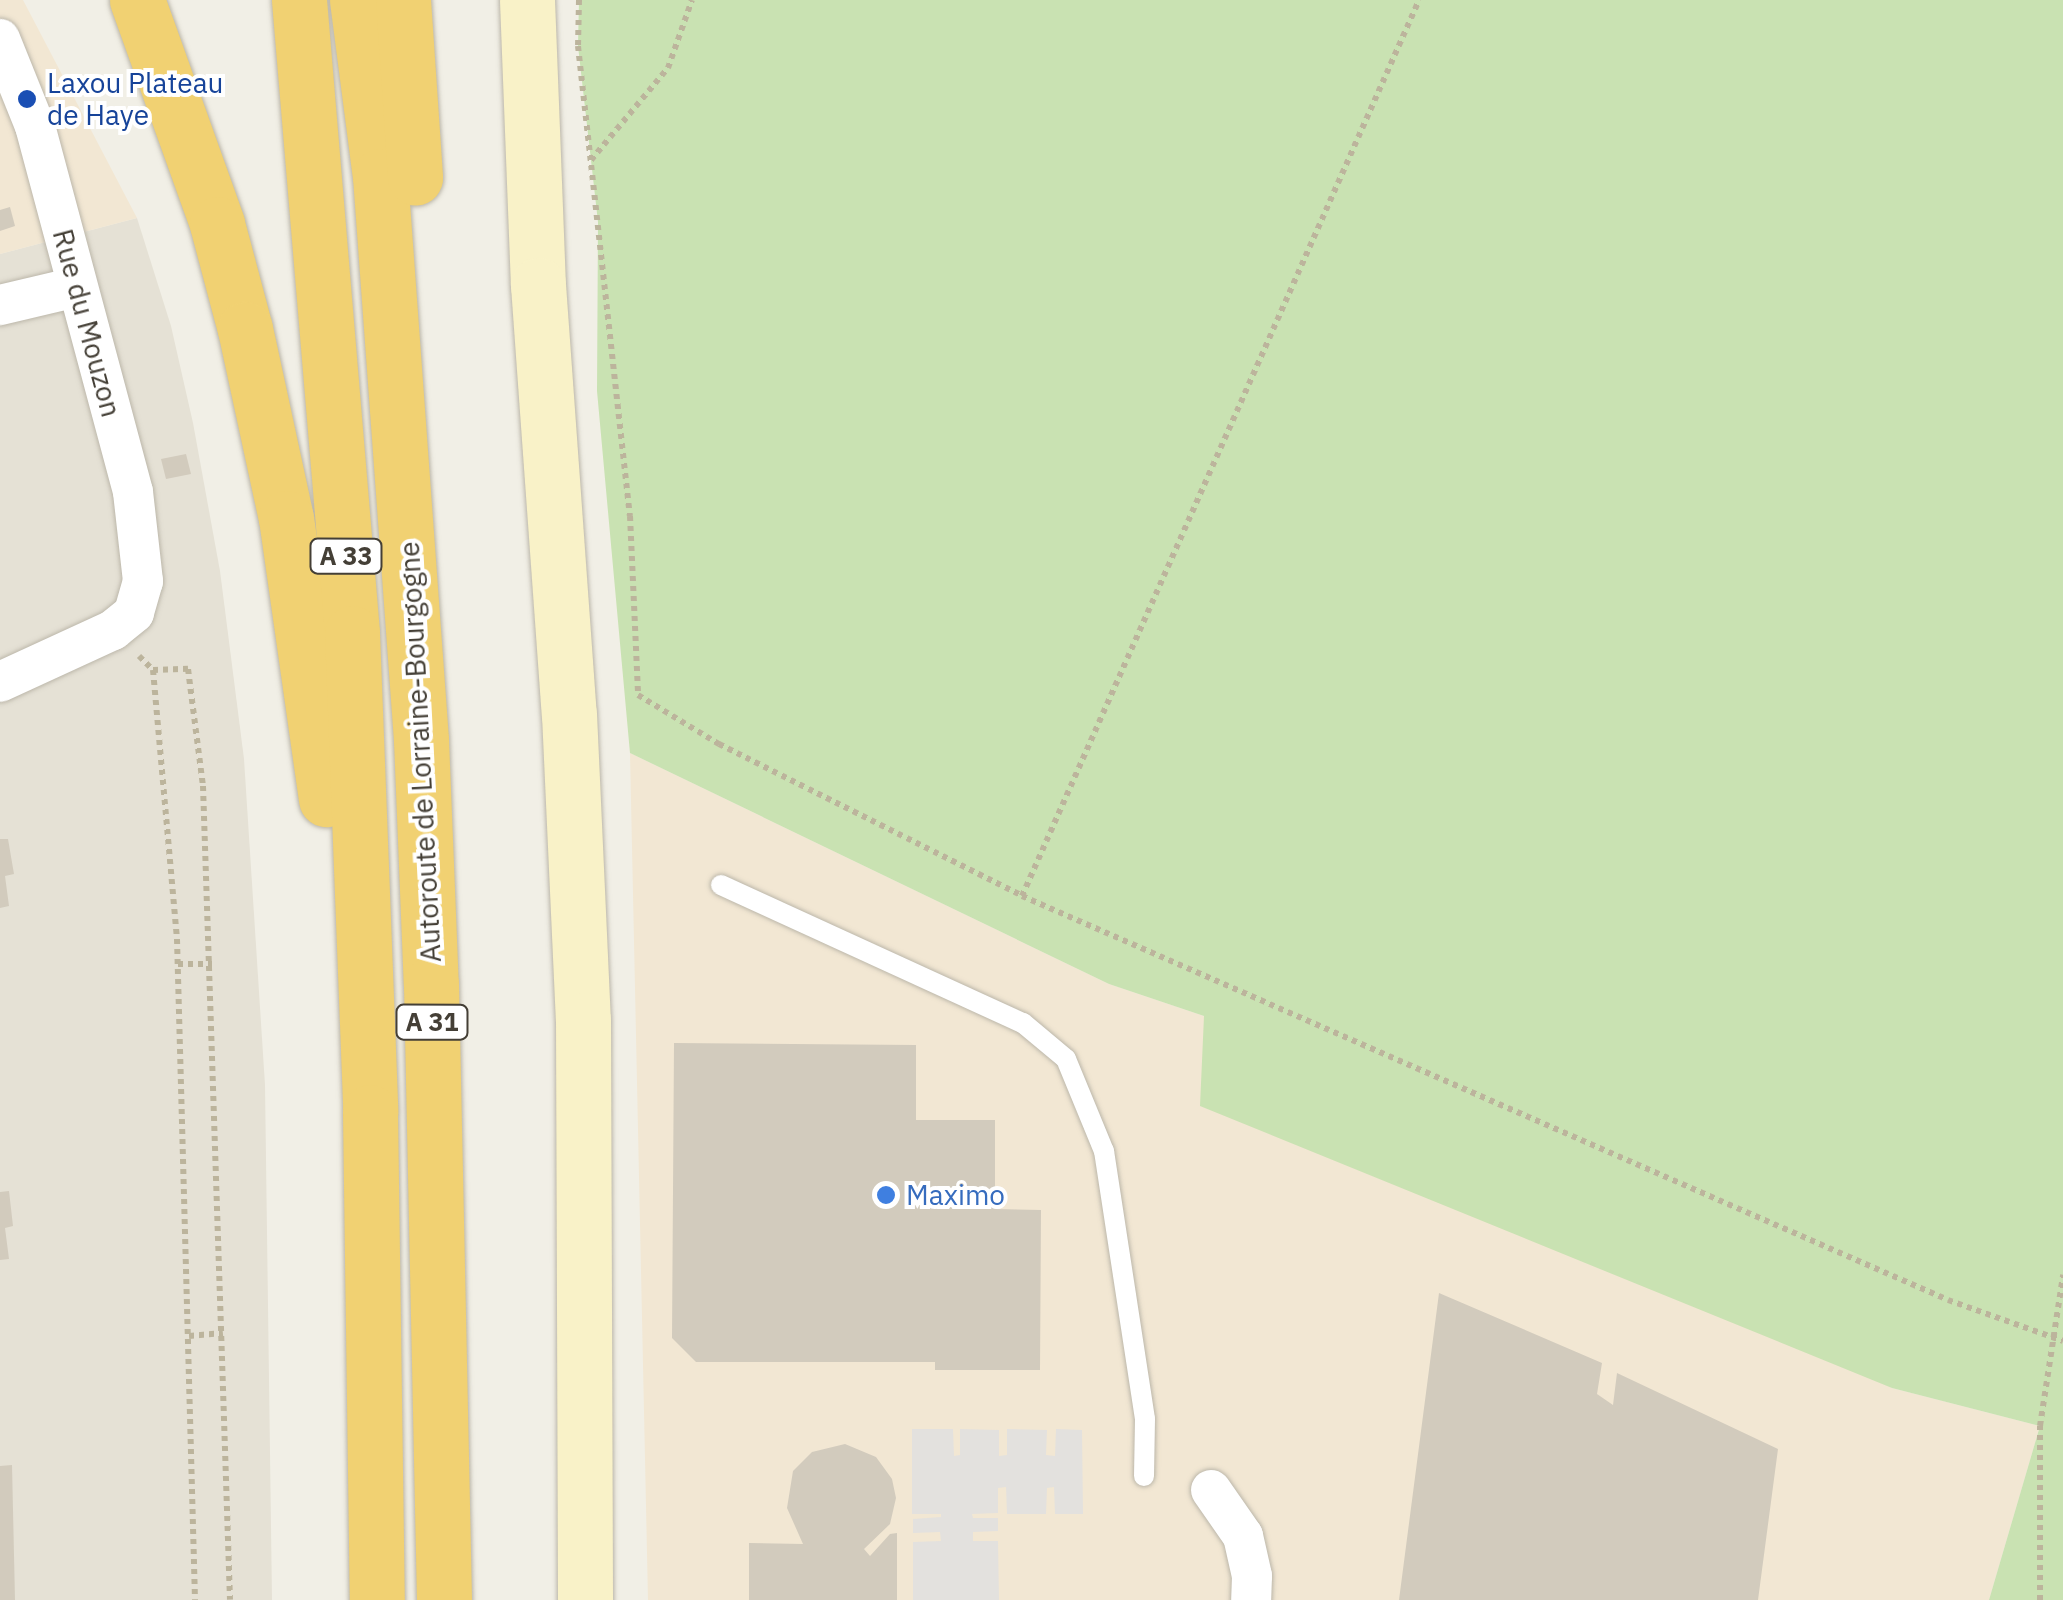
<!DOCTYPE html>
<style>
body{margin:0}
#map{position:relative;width:2063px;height:1600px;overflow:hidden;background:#f1efe6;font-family:"IBM Plex Sans",sans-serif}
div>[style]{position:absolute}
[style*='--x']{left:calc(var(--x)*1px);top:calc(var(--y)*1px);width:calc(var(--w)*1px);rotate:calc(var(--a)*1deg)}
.residential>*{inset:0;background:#e5e1d5}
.commercial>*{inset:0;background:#f2e7d3}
.green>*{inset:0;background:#c9e2b2}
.parking>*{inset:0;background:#e3e1de}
.building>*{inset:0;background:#d2cbbd}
.path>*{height:6px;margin-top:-3px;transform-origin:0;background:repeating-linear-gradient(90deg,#bcb49c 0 5px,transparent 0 10px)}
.roads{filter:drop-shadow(0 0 2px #bcb7aa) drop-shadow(0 0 2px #bcb7aa)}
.lane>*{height:20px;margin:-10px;padding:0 10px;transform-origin:10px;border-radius:10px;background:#fff}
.street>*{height:40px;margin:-20px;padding:0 20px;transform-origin:20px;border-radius:20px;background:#fff}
.secondary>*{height:55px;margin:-27.5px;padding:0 27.5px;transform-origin:27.5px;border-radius:27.5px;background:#f9f2c8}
.highway>*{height:55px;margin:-27.5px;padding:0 27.5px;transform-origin:27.5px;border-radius:27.5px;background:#f1d172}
.dots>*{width:28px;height:28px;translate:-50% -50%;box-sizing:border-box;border:5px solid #fff;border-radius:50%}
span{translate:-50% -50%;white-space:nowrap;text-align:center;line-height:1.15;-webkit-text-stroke:8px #fff;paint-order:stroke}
.shield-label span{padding:2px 8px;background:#fff;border:2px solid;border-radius:8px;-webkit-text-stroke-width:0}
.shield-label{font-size:25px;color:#443f36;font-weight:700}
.transit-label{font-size:28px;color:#164399}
.left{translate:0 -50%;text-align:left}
.street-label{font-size:28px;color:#443f36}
.shop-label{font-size:28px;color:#366cbe}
</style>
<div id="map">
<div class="residential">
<i style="clip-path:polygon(137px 218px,171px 326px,193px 423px,220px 571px,244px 759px,265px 1085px,272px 1600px,0 1600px,0 254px)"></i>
</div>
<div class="commercial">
<i style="clip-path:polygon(0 0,23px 0,137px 218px,0 254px)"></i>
<i style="clip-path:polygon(630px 753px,1109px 984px,1204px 1016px,1892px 1388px,2040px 1426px,1989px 1600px,648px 1600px)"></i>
</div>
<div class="green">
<i style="clip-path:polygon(579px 0,2063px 0,2063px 1600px,1989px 1600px,2040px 1426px,1892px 1388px,1200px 1106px,1204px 1016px,1109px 984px,630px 753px,597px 391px,598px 222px,578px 46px)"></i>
</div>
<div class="parking">
<i style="clip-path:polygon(912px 1429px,953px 1429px,954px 1456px,960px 1455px,960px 1429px,999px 1430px,999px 1456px,1007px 1455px,1007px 1429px,1047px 1430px,1046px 1455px,1055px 1456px,1056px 1429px,1082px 1430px,1083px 1514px,1055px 1514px,1054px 1487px,1047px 1488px,1046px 1514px,1007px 1514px,1006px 1487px,998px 1488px,998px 1513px,972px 1514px,973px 1518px,998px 1518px,998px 1531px,973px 1532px,973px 1541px,998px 1541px,999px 1600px,913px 1600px,913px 1542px,941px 1541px,940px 1532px,913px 1533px,913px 1519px,941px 1517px,941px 1514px,912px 1514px)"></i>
</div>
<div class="building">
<i style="clip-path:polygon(10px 207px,15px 226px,0 231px,0 210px)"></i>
<i style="clip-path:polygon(186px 454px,191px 474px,166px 479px,161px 459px)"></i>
<i style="clip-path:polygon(0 839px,8px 839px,14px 874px,5px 876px,9px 906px,0 908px)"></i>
<i style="clip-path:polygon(674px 1043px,916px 1045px,916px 1120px,995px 1120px,995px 1209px,1041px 1210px,1040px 1370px,935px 1370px,935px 1362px,696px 1362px,672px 1338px)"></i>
<i style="clip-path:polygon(9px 1191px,13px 1226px,5px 1228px,9px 1259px,0 1260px,0 1192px)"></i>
<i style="clip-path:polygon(1439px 1293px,1602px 1363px,1597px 1394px,1613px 1405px,1617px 1373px,1778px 1449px,1758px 1600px,1399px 1600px)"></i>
<i style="clip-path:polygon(845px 1444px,876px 1457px,892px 1479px,896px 1498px,890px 1524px,864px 1549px,870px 1556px,890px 1534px,897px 1533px,897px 1600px,749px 1600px,749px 1543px,803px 1544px,787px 1508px,793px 1471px,812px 1452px)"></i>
<i style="clip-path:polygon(12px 1465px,15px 1600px,0 1600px,0 1466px)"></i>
</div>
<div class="path">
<i style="--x:579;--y:0;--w:46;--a:91.2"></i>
<i style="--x:578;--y:46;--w:473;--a:83.7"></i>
<i style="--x:630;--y:516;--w:179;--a:87.4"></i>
<i style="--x:638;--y:695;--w:95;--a:31.2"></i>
<i style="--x:719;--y:744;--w:339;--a:26.6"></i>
<i style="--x:1022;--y:896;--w:1010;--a:23.57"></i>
<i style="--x:1948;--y:1300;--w:122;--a:19.6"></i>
<i style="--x:591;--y:160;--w:120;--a:-50.1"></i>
<i style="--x:668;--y:68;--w:72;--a:-70.6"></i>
<i style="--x:139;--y:656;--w:20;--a:45"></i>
<i style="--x:153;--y:670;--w:270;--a:84.9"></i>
<i style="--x:177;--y:939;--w:661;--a:88.44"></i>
<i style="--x:153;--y:670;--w:35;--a:-2"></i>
<i style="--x:188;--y:669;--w:118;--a:82.7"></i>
<i style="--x:203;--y:786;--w:814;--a:88.1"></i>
<i style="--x:1022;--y:896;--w:980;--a:-66.1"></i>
<i style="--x:178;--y:964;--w:34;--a:0"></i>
<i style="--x:189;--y:1336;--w:34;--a:-5"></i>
<i style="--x:2040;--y:1600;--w:174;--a:-90"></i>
<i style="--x:2040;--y:1426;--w:153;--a:-81.3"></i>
</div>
<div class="roads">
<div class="lane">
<i style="--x:721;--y:885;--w:332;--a:24.6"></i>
<i style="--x:1023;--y:1023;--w:56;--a:39.9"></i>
<i style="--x:1066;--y:1059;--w:100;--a:67.6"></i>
<i style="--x:1104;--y:1151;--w:271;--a:81.3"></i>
<i style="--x:1145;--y:1419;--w:57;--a:91"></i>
</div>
<div class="street">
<i style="--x:0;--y:39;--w:94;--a:68.1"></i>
<i style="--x:35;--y:126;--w:379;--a:75"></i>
<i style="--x:133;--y:492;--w:90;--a:83.6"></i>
<i style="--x:143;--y:581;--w:33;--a:106"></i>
<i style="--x:134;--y:613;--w:27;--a:141"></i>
<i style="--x:113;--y:630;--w:124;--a:155.3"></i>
<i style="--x:0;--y:305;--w:78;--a:-13.3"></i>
<i style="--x:1211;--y:1490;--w:56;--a:55.2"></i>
<i style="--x:1243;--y:1536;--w:41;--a:77.3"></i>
<i style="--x:1252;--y:1576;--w:24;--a:92"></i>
</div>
<div class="secondary">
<i style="--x:527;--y:0;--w:285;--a:87.8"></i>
<i style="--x:538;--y:285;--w:430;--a:85.9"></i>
<i style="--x:569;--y:714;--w:306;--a:87.4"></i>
<i style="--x:583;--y:1020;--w:580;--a:89.8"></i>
</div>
<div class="highway">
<i style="--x:137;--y:0;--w:238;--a:70.3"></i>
<i style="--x:217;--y:224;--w:109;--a:75.1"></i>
<i style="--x:245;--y:329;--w:193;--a:77.8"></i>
<i style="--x:286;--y:518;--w:284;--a:81.9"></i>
<i style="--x:299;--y:0;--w:635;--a:85.21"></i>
<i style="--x:352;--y:633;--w:479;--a:87.8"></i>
<i style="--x:370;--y:1112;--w:488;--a:89.2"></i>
<i style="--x:357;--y:0;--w:177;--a:82.6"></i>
<i style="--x:380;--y:176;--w:565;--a:85.84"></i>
<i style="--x:421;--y:740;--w:244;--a:87.7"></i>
<i style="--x:431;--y:984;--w:616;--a:88.79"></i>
<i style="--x:403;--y:0;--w:178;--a:86.1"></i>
</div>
</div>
<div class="dots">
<i style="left:27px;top:99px;background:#1a4fb4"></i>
<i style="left:886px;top:1195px;background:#3f7fe0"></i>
</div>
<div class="shield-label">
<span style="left:346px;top:556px">A 33</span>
<span style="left:432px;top:1022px">A 31</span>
</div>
<div class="transit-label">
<span class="left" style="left:47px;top:99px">Laxou Plateau<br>de Haye</span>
</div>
<div class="street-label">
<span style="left:87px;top:323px;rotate:75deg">Rue du Mouzon</span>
<span style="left:420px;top:752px;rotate:-93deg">Autoroute de Lorraine-Bourgogne</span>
</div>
<div class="shop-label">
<span class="left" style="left:906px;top:1195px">Maximo</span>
</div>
</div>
